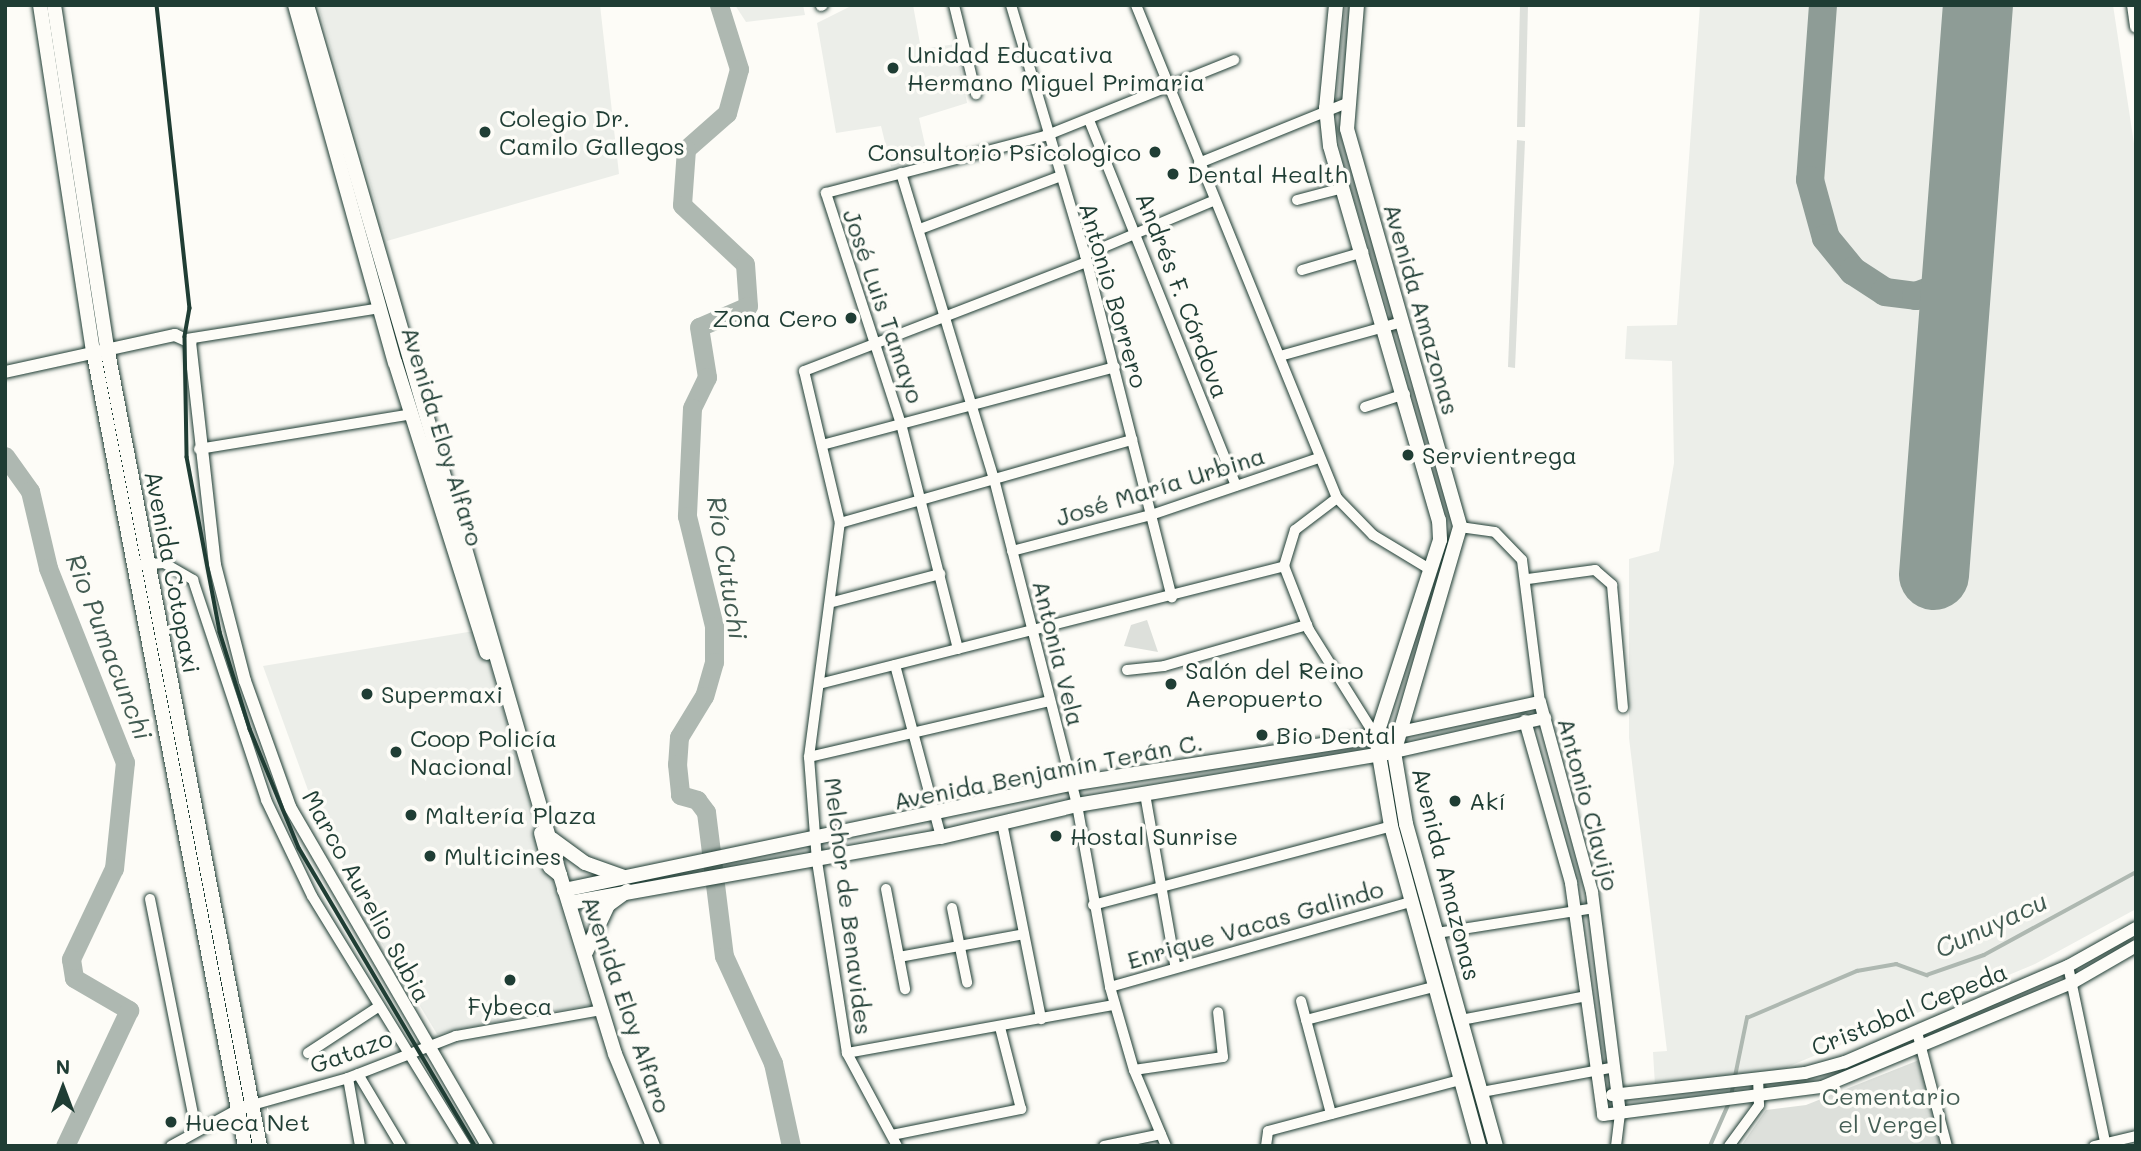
<!DOCTYPE html>
<meta charset="utf-8">
<style>
body{margin:0}
#map{position:relative;width:2141px;height:1151px;overflow:hidden;background:#fdfcf7;font-family:Mali,sans-serif}
div>[style]{position:absolute}
[style*='--x']{left:calc(var(--x)*1px);top:calc(var(--y)*1px);width:calc(var(--w)*1px);rotate:calc(var(--a)*1deg)}
.built>*{inset:0;background:#eceee9}
.green>*{inset:0;background:#dde0db}
.stream>*{height:3.5px;margin:-1.75px;padding:0 1.75px;transform-origin:1.75px;border-radius:1.75px;background:#aeb8b1}
.river>*{height:19px;margin:-9.5px;padding:0 9.5px;transform-origin:9.5px;border-radius:9.5px;background:#aeb8b1}
.taxiway>*{height:28px;margin:-14px;padding:0 14px;transform-origin:14px;border-radius:14px;background:#8e9c96}
.runway>*{height:70px;margin:-35px;padding:0 35px;transform-origin:35px;border-radius:35px;background:#8e9c96}
.roads{filter:drop-shadow(0 0 2px #1f3d34) drop-shadow(0 0 2px #1f3d34)}
.minor>*{height:10px;margin:-5px;padding:0 5px;transform-origin:5px;border-radius:5px;background:#fdfcf7}
.tertiary>*{height:12px;margin:-6px;padding:0 6px;transform-origin:6px;border-radius:6px;background:#fdfcf7}
.secondary>*{height:14px;margin:-7px;padding:0 7px;transform-origin:7px;border-radius:7px;background:#fdfcf7}
.primary>*{height:14px;margin:-7px;padding:0 7px;transform-origin:7px;border-radius:7px;background:#fdfcf7}
.rail>*{height:3.5px;margin:-1.75px;padding:0 1.75px;transform-origin:1.75px;border-radius:1.75px;background:#1f3d34}
.dots>*{width:19px;height:19px;translate:-50% -50%;box-sizing:border-box;border:4px solid #fdfcf7;border-radius:50%}
span{translate:-50% -50%;white-space:nowrap;text-align:center;line-height:1.15;-webkit-text-stroke:7px #fdfcf7;paint-order:stroke}
.poi-label{font-size:24px;color:#1f3d34}
.left{translate:0 -50%;text-align:left}
.right{translate:-100% -50%;text-align:right}
.street-label{font-size:24px;color:#1f3d34}
.park-label{font-size:24px;color:#455e55}
.water-label{font-size:26px;color:#435c53;font-style:italic}
.frame{position:absolute;inset:0;border:7px solid #1f3d34;pointer-events:none}
.north{position:absolute;left:28px;top:1053px;width:70px;height:70px;-webkit-text-stroke:5px #fdfcf7;paint-order:stroke;rotate:0deg;font-size:19px;font-weight:700;line-height:28px;text-align:center;color:#1f3d34}
.north::after{content:'';display:block;margin:auto;width:24px;height:32px;background:#1f3d34;clip-path:polygon(50% 0,100% 100%,50% 72%,0 100%)}
</style>
<div id="map">
<div class="built">
<i style="clip-path:polygon(318px 5px,600px 5px,619px 174px,387px 241px)"></i>
<i style="clip-path:polygon(735px 5px,803px 5px,805px 15px,746px 22px)"></i>
<i style="clip-path:polygon(853px 5px,913px 5px,921px 49px,956px 44px,967px 103px,919px 118px,928px 158px,891px 167px,881px 126px,836px 133px,817px 23px)"></i>
<i style="clip-path:polygon(1700px 5px,2113px 5px,2136px 157px,2136px 909px,2035px 964px,1780px 1070px,1655px 1086px,1653px 1052px,1667px 1051px,1629px 738px,1629px 559px,1659px 551px,1674px 463px,1672px 361px,1625px 359px,1627px 326px,1677px 325px)"></i>
<i style="clip-path:polygon(480px 630px,589px 1005px,437px 1034px,381px 942px,313px 804px,263px 666px)"></i>
</div>
<div class="green">
<i style="clip-path:polygon(1345px 5px,1351px 5px,1343px 101px,1336px 99px)"></i>
<i style="clip-path:polygon(1520px 5px,1528px 5px,1525px 127px,1517px 127px)"></i>
<i style="clip-path:polygon(1336px 121px,1398px 319px,1391px 322px,1341px 157px)"></i>
<i style="clip-path:polygon(1517px 140px,1525px 141px,1515px 368px,1508px 367px)"></i>
<i style="clip-path:polygon(1147px 620px,1158px 652px,1124px 646px,1131px 625px)"></i>
<i style="clip-path:polygon(1919px 1060px,1942px 1146px,1741px 1146px,1766px 1110px,1806px 1105px)"></i>
</div>
<div class="stream">
<i style="--x:1731;--y:1096;--w:80;--a:-78.4"></i>
<i style="--x:1747;--y:1018;--w:120;--a:-23.1"></i>
<i style="--x:1857;--y:971;--w:40;--a:-10"></i>
<i style="--x:1896;--y:964;--w:33;--a:20"></i>
<i style="--x:1927;--y:975;--w:60;--a:-19.3"></i>
<i style="--x:1984;--y:955;--w:173;--a:-28.6"></i>
<i style="--x:1710;--y:1146;--w:47;--a:-66.2"></i>
</div>
<div class="river">
<i style="--x:719;--y:5;--w:67;--a:72.6"></i>
<i style="--x:739;--y:69;--w:46;--a:105.3"></i>
<i style="--x:727;--y:113;--w:55;--a:138.7"></i>
<i style="--x:686;--y:149;--w:56;--a:94.1"></i>
<i style="--x:682;--y:205;--w:86;--a:43.1"></i>
<i style="--x:745;--y:264;--w:42;--a:85.9"></i>
<i style="--x:748;--y:306;--w:53;--a:156.8"></i>
<i style="--x:699;--y:327;--w:51;--a:80.9"></i>
<i style="--x:707;--y:377;--w:34;--a:116"></i>
<i style="--x:692;--y:408;--w:108;--a:92.7"></i>
<i style="--x:687;--y:516;--w:113;--a:76.2"></i>
<i style="--x:714;--y:626;--w:36;--a:90"></i>
<i style="--x:714;--y:662;--w:35;--a:106"></i>
<i style="--x:704;--y:696;--w:48;--a:121.4"></i>
<i style="--x:679;--y:737;--w:27;--a:94"></i>
<i style="--x:677;--y:764;--w:31;--a:84"></i>
<i style="--x:680;--y:795;--w:18;--a:16"></i>
<i style="--x:697;--y:800;--w:15;--a:53"></i>
<i style="--x:706;--y:812;--w:145;--a:82.9"></i>
<i style="--x:724;--y:956;--w:118;--a:65.4"></i>
<i style="--x:773;--y:1063;--w:85;--a:77.8"></i>
<i style="--x:5;--y:456;--w:43;--a:54.5"></i>
<i style="--x:30;--y:491;--w:79;--a:76.8"></i>
<i style="--x:48;--y:568;--w:209;--a:68.4"></i>
<i style="--x:125;--y:762;--w:107;--a:95.9"></i>
<i style="--x:114;--y:868;--w:101;--a:115.3"></i>
<i style="--x:71;--y:959;--w:19;--a:81"></i>
<i style="--x:74;--y:978;--w:64;--a:30.2"></i>
<i style="--x:129;--y:1010;--w:150;--a:115.2"></i>
</div>
<div class="taxiway">
<i style="--x:1823;--y:5;--w:175;--a:94.2"></i>
<i style="--x:1810;--y:180;--w:60;--a:74.6"></i>
<i style="--x:1826;--y:238;--w:43;--a:50.7"></i>
<i style="--x:1853;--y:271;--w:38;--a:33"></i>
<i style="--x:1885;--y:292;--w:31;--a:7"></i>
<i style="--x:1916;--y:296;--w:44;--a:-20.1"></i>
</div>
<div class="runway">
<i style="--x:1934;--y:575;--w:572;--a:-85.59"></i>
</div>
<div class="roads">
<div class="minor">
<i style="--x:954;--y:5;--w:92;--a:76.1"></i>
<i style="--x:1011;--y:5;--w:268;--a:73.5"></i>
<i style="--x:1087;--y:262;--w:346;--a:75.8"></i>
<i style="--x:1136;--y:5;--w:532;--a:67.82"></i>
<i style="--x:1337;--y:498;--w:52;--a:45.8"></i>
<i style="--x:1373;--y:535;--w:68;--a:31.1"></i>
<i style="--x:821;--y:6;--w:2;--a:-27"></i>
<i style="--x:1089;--y:120;--w:394;--a:68.1"></i>
<i style="--x:1199;--y:163;--w:160;--a:-22.1"></i>
<i style="--x:901;--y:173;--w:320;--a:73.1"></i>
<i style="--x:994;--y:479;--w:336;--a:75.7"></i>
<i style="--x:1077;--y:805;--w:185;--a:79.7"></i>
<i style="--x:1110;--y:987;--w:86;--a:73.9"></i>
<i style="--x:1134;--y:1070;--w:82;--a:67.2"></i>
<i style="--x:1297;--y:200;--w:48;--a:-14.6"></i>
<i style="--x:920;--y:229;--w:147;--a:-20.6"></i>
<i style="--x:1085;--y:255;--w:141;--a:-22.9"></i>
<i style="--x:1302;--y:270;--w:64;--a:-16.4"></i>
<i style="--x:187;--y:339;--w:195;--a:-9.1"></i>
<i style="--x:1280;--y:356;--w:127;--a:-15.6"></i>
<i style="--x:1365;--y:407;--w:42;--a:-18"></i>
<i style="--x:822;--y:445;--w:303;--a:-14.9"></i>
<i style="--x:199;--y:449;--w:216;--a:-9.3"></i>
<i style="--x:1337;--y:498;--w:53;--a:142.7"></i>
<i style="--x:1295;--y:530;--w:38;--a:107"></i>
<i style="--x:1284;--y:566;--w:69;--a:68.7"></i>
<i style="--x:1309;--y:630;--w:126;--a:57.9"></i>
<i style="--x:840;--y:523;--w:304;--a:-15.9"></i>
<i style="--x:1460;--y:527;--w:35;--a:8"></i>
<i style="--x:1495;--y:532;--w:39;--a:46"></i>
<i style="--x:1522;--y:560;--w:143;--a:82.8"></i>
<i style="--x:1012;--y:551;--w:144;--a:-14.5"></i>
<i style="--x:1151;--y:515;--w:176;--a:-18.8"></i>
<i style="--x:134;--y:565;--w:30;--a:-4"></i>
<i style="--x:164;--y:563;--w:34;--a:30"></i>
<i style="--x:193;--y:580;--w:232;--a:71.6"></i>
<i style="--x:266;--y:800;--w:106;--a:64.4"></i>
<i style="--x:312;--y:896;--w:294;--a:58.4"></i>
<i style="--x:1528;--y:579;--w:68;--a:-7.7"></i>
<i style="--x:1595;--y:570;--w:23;--a:41"></i>
<i style="--x:1612;--y:585;--w:123;--a:84.9"></i>
<i style="--x:833;--y:602;--w:111;--a:-14.7"></i>
<i style="--x:958;--y:649;--w:232;--a:-104.2"></i>
<i style="--x:901;--y:424;--w:243;--a:-108"></i>
<i style="--x:826;--y:193;--w:226;--a:-14.6"></i>
<i style="--x:1045;--y:136;--w:204;--a:-21.9"></i>
<i style="--x:895;--y:665;--w:178;--a:75"></i>
<i style="--x:1127;--y:670;--w:37;--a:-6"></i>
<i style="--x:1164;--y:666;--w:149;--a:-16"></i>
<i style="--x:819;--y:684;--w:480;--a:-14.2"></i>
<i style="--x:809;--y:757;--w:246;--a:-13.1"></i>
<i style="--x:1145;--y:794;--w:174;--a:80"></i>
<i style="--x:1002;--y:823;--w:200;--a:78.7"></i>
<i style="--x:886;--y:889;--w:102;--a:79.2"></i>
<i style="--x:150;--y:899;--w:235;--a:78.7"></i>
<i style="--x:1093;--y:905;--w:308;--a:-14.8"></i>
<i style="--x:952;--y:908;--w:76;--a:78.5"></i>
<i style="--x:1437;--y:933;--w:159;--a:-9"></i>
<i style="--x:899;--y:957;--w:127;--a:-10.4"></i>
<i style="--x:2068;--y:966;--w:184;--a:78.1"></i>
<i style="--x:1110;--y:987;--w:313;--a:-15.8"></i>
<i style="--x:1301;--y:1001;--w:117;--a:75.1"></i>
<i style="--x:1306;--y:1020;--w:132;--a:-14.5"></i>
<i style="--x:1461;--y:1020;--w:128;--a:-10.8"></i>
<i style="--x:1917;--y:1032;--w:118;--a:75.3"></i>
<i style="--x:308;--y:1053;--w:84;--a:-33.3"></i>
<i style="--x:847;--y:1053;--w:272;--a:-10.2"></i>
<i style="--x:1134;--y:1070;--w:90;--a:-8.3"></i>
<i style="--x:1223;--y:1057;--w:45;--a:-96.3"></i>
<i style="--x:358;--y:1074;--w:84;--a:59.2"></i>
<i style="--x:348;--y:1078;--w:69;--a:80"></i>
<i style="--x:1482;--y:1092;--w:135;--a:-10.6"></i>
<i style="--x:892;--y:1135;--w:132;--a:-11.4"></i>
<i style="--x:1021;--y:1109;--w:85;--a:-104.4"></i>
<i style="--x:171;--y:1146;--w:77;--a:-28.9"></i>
<i style="--x:238;--y:1109;--w:114;--a:-15.7"></i>
<i style="--x:348;--y:1078;--w:116;--a:-21.3"></i>
<i style="--x:456;--y:1036;--w:148;--a:-10.1"></i>
<i style="--x:897;--y:1146;--w:106;--a:-118.3"></i>
<i style="--x:847;--y:1053;--w:194;--a:-98.9"></i>
<i style="--x:817;--y:861;--w:104;--a:-94.4"></i>
<i style="--x:809;--y:757;--w:236;--a:-82.5"></i>
<i style="--x:840;--y:523;--w:156;--a:-103.3"></i>
<i style="--x:804;--y:371;--w:303;--a:-21.1"></i>
<i style="--x:1104;--y:1146;--w:58;--a:-11.9"></i>
<i style="--x:1266;--y:1146;--w:15;--a:-82"></i>
<i style="--x:1268;--y:1131;--w:199;--a:-14.9"></i>
<i style="--x:1616;--y:1146;--w:33;--a:-83"></i>
<i style="--x:1729;--y:1146;--w:51;--a:-53.8"></i>
<i style="--x:1759;--y:1105;--w:26;--a:-92"></i>
<i style="--x:2094;--y:1146;--w:43;--a:-13.4"></i>
</div>
<div class="tertiary">
<i style="--x:2133;--y:5;--w:22;--a:82"></i>
<i style="--x:5;--y:372;--w:174;--a:-12.3"></i>
<i style="--x:175;--y:335;--w:17;--a:25"></i>
<i style="--x:190;--y:342;--w:224;--a:83.6"></i>
<i style="--x:215;--y:565;--w:120;--a:75.5"></i>
<i style="--x:245;--y:681;--w:134;--a:70.3"></i>
<i style="--x:290;--y:807;--w:392;--a:59.8"></i>
<i style="--x:1525;--y:721;--w:168;--a:74.1"></i>
<i style="--x:1571;--y:883;--w:234;--a:82.1"></i>
<i style="--x:1603;--y:1115;--w:221;--a:-7.3"></i>
<i style="--x:1822;--y:1087;--w:271;--a:-22.6"></i>
<i style="--x:2072;--y:983;--w:74;--a:-30"></i>
<i style="--x:1395;--y:733;--w:148;--a:-12.1"></i>
<i style="--x:1540;--y:702;--w:197;--a:74.7"></i>
<i style="--x:1592;--y:892;--w:223;--a:82.8"></i>
<i style="--x:1394;--y:752;--w:155;--a:-12.7"></i>
<i style="--x:1612;--y:1095;--w:194;--a:-6.5"></i>
<i style="--x:1805;--y:1073;--w:41;--a:-15.4"></i>
<i style="--x:1845;--y:1062;--w:243;--a:-23.3"></i>
<i style="--x:2068;--y:966;--w:78;--a:-29.2"></i>
</div>
<div class="secondary">
<i style="--x:40;--y:5;--w:349;--a:81.3"></i>
<i style="--x:93;--y:350;--w:810;--a:79.19"></i>
<i style="--x:54;--y:5;--w:346;--a:81.2"></i>
<i style="--x:107;--y:347;--w:814;--a:79.16"></i>
<i style="--x:1336;--y:5;--w:103;--a:95.5"></i>
<i style="--x:1326;--y:108;--w:38;--a:84"></i>
<i style="--x:1330;--y:146;--w:390;--a:73.8"></i>
<i style="--x:1439;--y:520;--w:20;--a:87"></i>
<i style="--x:1440;--y:540;--w:207;--a:108"></i>
<i style="--x:1376;--y:737;--w:90;--a:80.4"></i>
<i style="--x:1391;--y:826;--w:332;--a:74.6"></i>
<i style="--x:1357;--y:5;--w:124;--a:94.6"></i>
<i style="--x:1347;--y:129;--w:414;--a:74.1"></i>
<i style="--x:1460;--y:527;--w:234;--a:106.3"></i>
<i style="--x:1394;--y:752;--w:73;--a:80.5"></i>
<i style="--x:1406;--y:824;--w:334;--a:74.4"></i>
<i style="--x:564;--y:890;--w:517;--a:-11.83"></i>
<i style="--x:1070;--y:784;--w:319;--a:-8.8"></i>
<i style="--x:569;--y:903;--w:378;--a:-10.1"></i>
<i style="--x:941;--y:837;--w:140;--a:-13.2"></i>
<i style="--x:1077;--y:805;--w:314;--a:-9.5"></i>
</div>
<div class="primary">
<i style="--x:295;--y:5;--w:371;--a:74.4"></i>
<i style="--x:395;--y:362;--w:305;--a:72.5"></i>
<i style="--x:307;--y:5;--w:906;--a:73.79"></i>
<i style="--x:560;--y:875;--w:187;--a:72.9"></i>
<i style="--x:615;--y:1054;--w:100;--a:67.6"></i>
<i style="--x:541;--y:833;--w:35;--a:75"></i>
<i style="--x:550;--y:867;--w:13;--a:39"></i>
<i style="--x:552;--y:839;--w:41;--a:36"></i>
<i style="--x:585;--y:863;--w:41;--a:19.7"></i>
<i style="--x:586;--y:952;--w:52;--a:-64.9"></i>
<i style="--x:608;--y:905;--w:24;--a:-36"></i>
</div>
</div>
<div class="rail">
<i style="--x:157;--y:5;--w:305;--a:83.8"></i>
<i style="--x:190;--y:308;--w:29;--a:100"></i>
<i style="--x:185;--y:337;--w:120;--a:89"></i>
<i style="--x:187;--y:457;--w:178;--a:79.3"></i>
<i style="--x:220;--y:632;--w:102;--a:72.8"></i>
<i style="--x:250;--y:729;--w:129;--a:67.6"></i>
<i style="--x:299;--y:848;--w:346;--a:59.4"></i>
</div>
<div class="dots">
<i style="left:893px;top:68px;background:#1f3d34"></i>
<i style="left:485px;top:132px;background:#1f3d34"></i>
<i style="left:1155px;top:152px;background:#1f3d34"></i>
<i style="left:1173px;top:174px;background:#1f3d34"></i>
<i style="left:851px;top:318px;background:#1f3d34"></i>
<i style="left:1408px;top:455px;background:#1f3d34"></i>
<i style="left:1171px;top:684px;background:#1f3d34"></i>
<i style="left:367px;top:694px;background:#1f3d34"></i>
<i style="left:1262px;top:735px;background:#1f3d34"></i>
<i style="left:396px;top:752px;background:#1f3d34"></i>
<i style="left:1455px;top:801px;background:#1f3d34"></i>
<i style="left:411px;top:815px;background:#1f3d34"></i>
<i style="left:1056px;top:836px;background:#1f3d34"></i>
<i style="left:430px;top:856px;background:#1f3d34"></i>
<i style="left:510px;top:980px;background:#1f3d34"></i>
<i style="left:171px;top:1122px;background:#1f3d34"></i>
</div>
<div class="poi-label">
<span class="left" style="left:907px;top:68px">Unidad Educativa<br>Hermano Miguel Primaria</span>
<span class="left" style="left:499px;top:132px">Colegio Dr.<br>Camilo Gallegos</span>
<span class="right" style="left:1141px;top:152px">Consultorio Psicologico</span>
<span class="left" style="left:1187px;top:174px">Dental Health</span>
<span class="right" style="left:837px;top:318px">Zona Cero</span>
<span class="left" style="left:1422px;top:455px">Servientrega</span>
<span class="left" style="left:1185px;top:684px">Salón del Reino<br>Aeropuerto</span>
<span class="left" style="left:381px;top:694px">Supermaxi</span>
<span class="left" style="left:1276px;top:735px">Bio Dental</span>
<span class="left" style="left:410px;top:752px">Coop Policía<br>Nacional</span>
<span class="left" style="left:1469px;top:801px">Akí</span>
<span class="left" style="left:425px;top:815px">Maltería Plaza</span>
<span class="left" style="left:1070px;top:836px">Hostal Sunrise</span>
<span class="left" style="left:444px;top:856px">Multicines</span>
<span style="left:510px;top:1006px">Fybeca</span>
<span class="left" style="left:185px;top:1122px">Hueca Net</span>
</div>
<div class="street-label">
<span style="left:1114px;top:295px;rotate:74deg">Antonio Borrero</span>
<span style="left:1183px;top:295px;rotate:69deg">Andrés F. Córdova</span>
<span style="left:884px;top:306px;rotate:71deg">José Luis Tamayo</span>
<span style="left:1422px;top:309px;rotate:74deg">Avenida Amazonas</span>
<span style="left:443px;top:436px;rotate:73deg">Avenida Eloy Alfaro</span>
<span style="left:1160px;top:486px;rotate:-17deg">José María Urbina</span>
<span style="left:173px;top:572px;rotate:79deg">Avenida Cotopaxi</span>
<span style="left:1059px;top:653px;rotate:76deg">Antonia Vela</span>
<span style="left:1048px;top:771px;rotate:-11deg">Avenida Benjamín Terán C.</span>
<span style="left:1589px;top:804px;rotate:75deg">Antonio Clavijo</span>
<span style="left:1447px;top:874px;rotate:76deg">Avenida Amazonas</span>
<span style="left:367px;top:896px;rotate:61deg">Marco Aurelio Subia</span>
<span style="left:849px;top:906px;rotate:83deg">Melchor de Benavides</span>
<span style="left:1255px;top:924px;rotate:-16deg">Enrique Vacas Galindo</span>
<span style="left:627px;top:1004px;rotate:71deg">Avenida Eloy Alfaro</span>
<span style="left:1909px;top:1009px;rotate:-22deg">Cristobal Cepeda</span>
<span style="left:351px;top:1051px;rotate:-20deg">Gatazo</span>
</div>
<div class="park-label">
<span style="left:1891px;top:1110px">Cementario<br>el Vergel</span>
</div>
<div class="water-label">
<span style="left:727px;top:568px;rotate:81deg">Río Cutuchi</span>
<span style="left:109px;top:647px;rotate:69deg">Rio Pumacunchi</span>
<span style="left:1991px;top:925px;rotate:-25deg">Cunuyacu</span>
</div>
<div class="frame"></div>
<div class="north">N</div>
</div>
